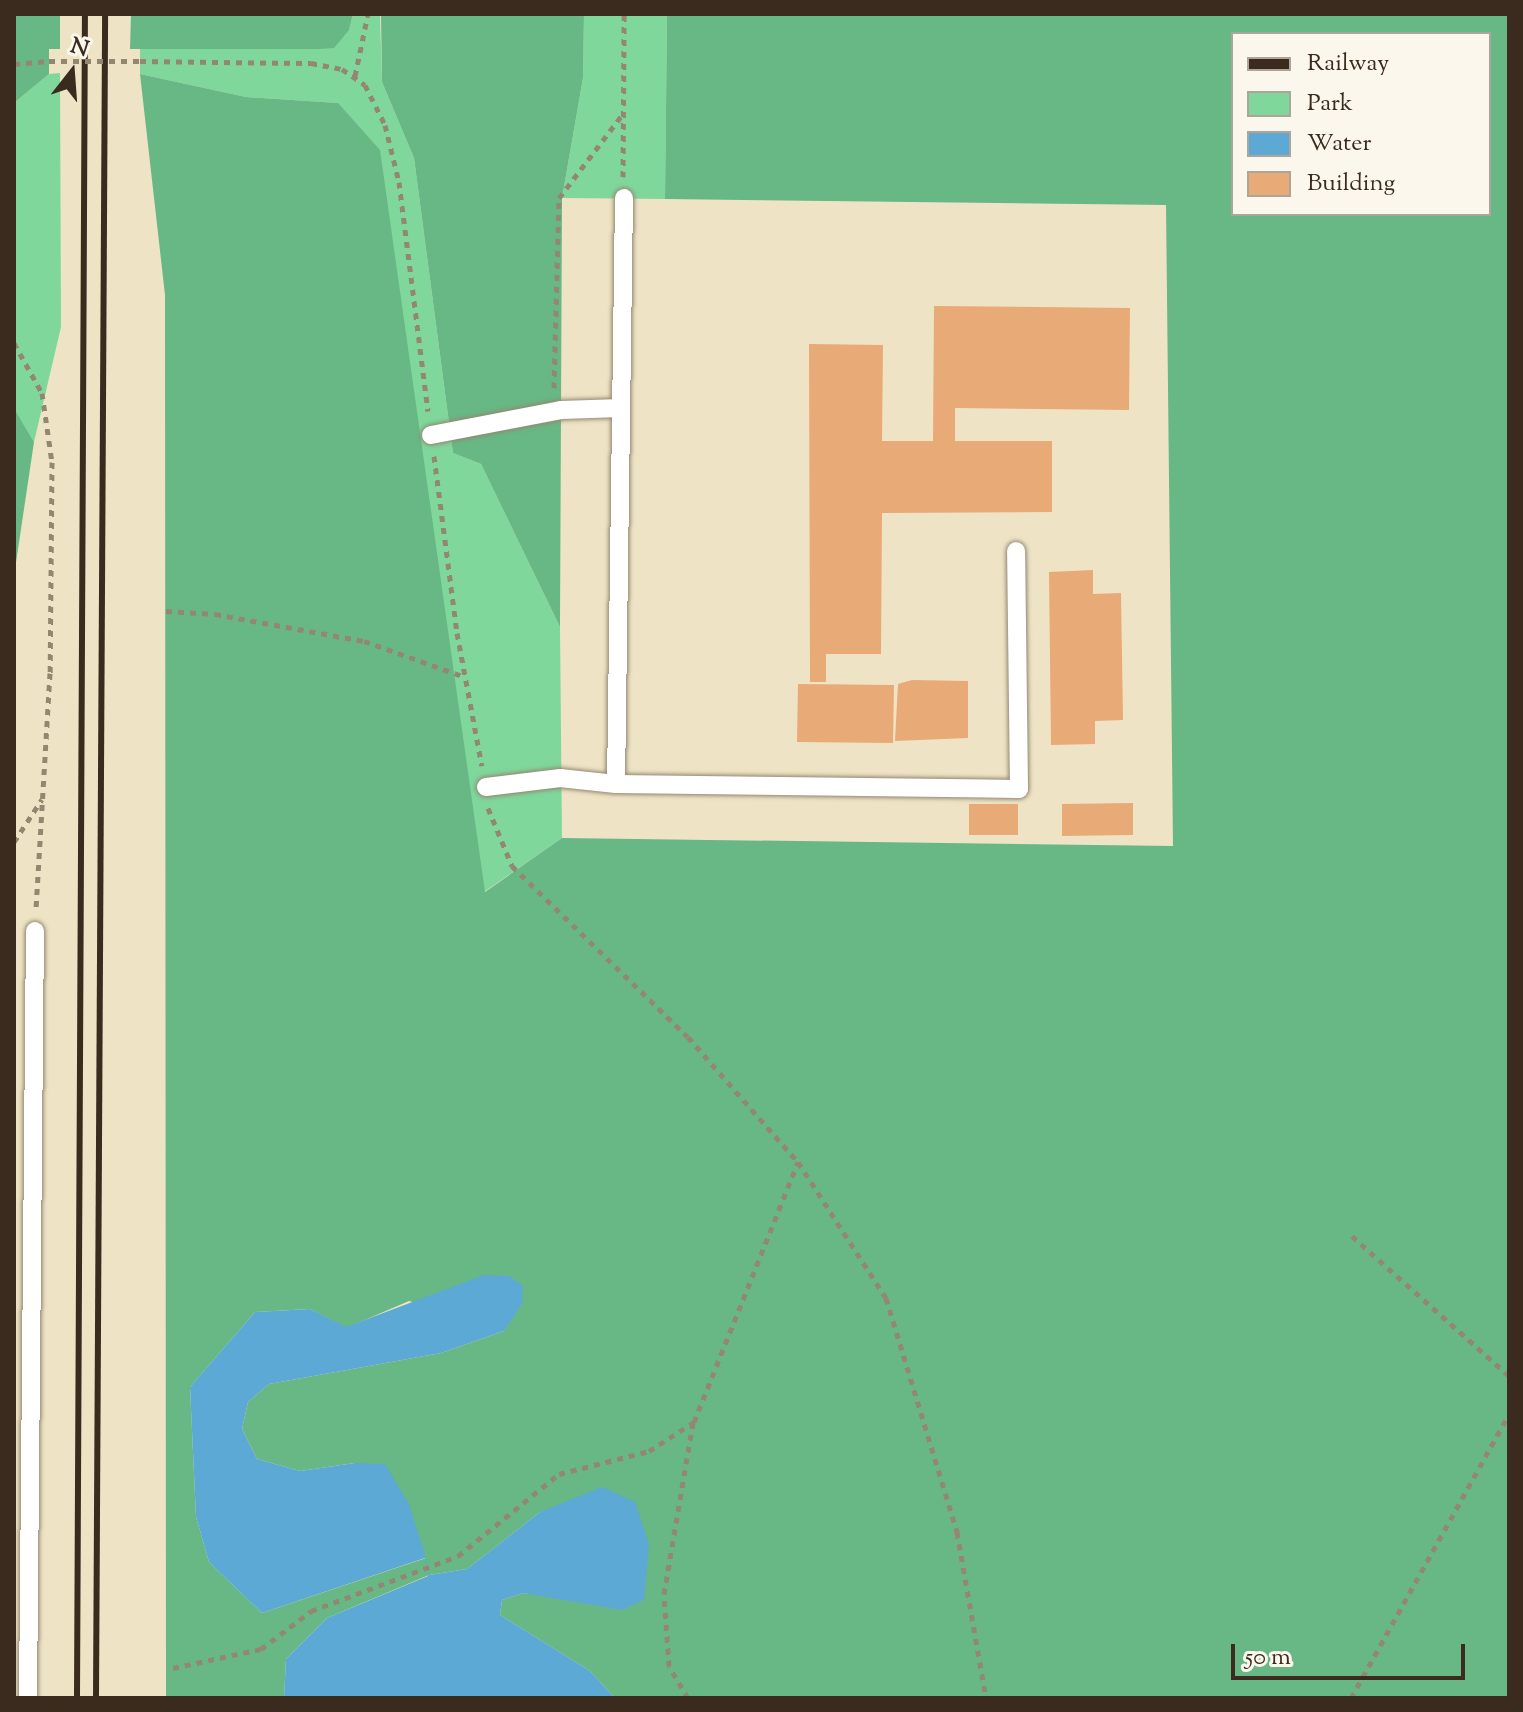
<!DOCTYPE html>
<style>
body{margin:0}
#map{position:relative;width:1523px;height:1712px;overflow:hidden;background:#eee4c5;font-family:"Sorts Mill Goudy",serif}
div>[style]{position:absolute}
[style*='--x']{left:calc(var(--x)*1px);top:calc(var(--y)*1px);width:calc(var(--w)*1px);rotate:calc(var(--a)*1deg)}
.green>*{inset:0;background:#7fd79c}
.forest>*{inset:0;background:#67b884}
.water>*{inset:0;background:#5ca9d5}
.building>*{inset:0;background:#e8aa77}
.path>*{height:5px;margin-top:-2.5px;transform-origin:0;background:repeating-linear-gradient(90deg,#948772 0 6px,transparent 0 12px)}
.roads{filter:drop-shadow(0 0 2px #948772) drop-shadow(0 0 2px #948772)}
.lane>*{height:18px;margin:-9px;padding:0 9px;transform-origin:9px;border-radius:9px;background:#fff}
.rail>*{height:6px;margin:-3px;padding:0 3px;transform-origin:3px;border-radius:3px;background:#3b2a1e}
.path-bridge>*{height:5px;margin-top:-2.5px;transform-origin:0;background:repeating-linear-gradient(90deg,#948772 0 6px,transparent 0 12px)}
span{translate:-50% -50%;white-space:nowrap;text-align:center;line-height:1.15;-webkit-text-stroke:7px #fbf7ec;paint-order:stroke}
.frame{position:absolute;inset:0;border:16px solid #3b2a1e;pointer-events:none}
.legend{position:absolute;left:1231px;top:32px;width:260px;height:184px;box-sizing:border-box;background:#fbf7ec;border:2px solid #aea59a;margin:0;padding:10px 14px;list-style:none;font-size:24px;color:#3b2a1e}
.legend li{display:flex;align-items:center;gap:16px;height:40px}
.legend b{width:40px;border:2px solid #aea59a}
.north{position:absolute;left:32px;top:32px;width:80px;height:80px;-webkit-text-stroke:6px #fbf7ec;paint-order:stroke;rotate:17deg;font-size:22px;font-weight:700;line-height:32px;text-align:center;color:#3b2a1e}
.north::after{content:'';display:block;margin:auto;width:28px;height:36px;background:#3b2a1e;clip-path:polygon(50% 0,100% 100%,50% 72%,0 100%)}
.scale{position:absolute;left:1231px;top:1644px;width:234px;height:36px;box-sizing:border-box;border:4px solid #3b2a1e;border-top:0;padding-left:10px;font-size:24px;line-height:28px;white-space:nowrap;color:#3b2a1e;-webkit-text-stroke:6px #fbf7ec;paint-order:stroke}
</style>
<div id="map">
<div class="green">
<i style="clip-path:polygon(353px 14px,380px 14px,382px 82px,414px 158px,453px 453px,481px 464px,560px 627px,562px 838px,484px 892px,423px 460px,338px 103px,246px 97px,140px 74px,140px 49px,319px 49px,349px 30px)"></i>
<i style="clip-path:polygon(584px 14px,667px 14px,665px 199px,562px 198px,583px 78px)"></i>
<i style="clip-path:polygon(60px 73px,61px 327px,34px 442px,14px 408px,14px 103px,49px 74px)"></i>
</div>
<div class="forest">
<i style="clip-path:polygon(14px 14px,60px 14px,60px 49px,49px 49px,49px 74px,14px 103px)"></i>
<i style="clip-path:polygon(131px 14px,353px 14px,349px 30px,334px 48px,319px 49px,130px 49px)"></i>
<i style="clip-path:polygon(381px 14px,584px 14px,583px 78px,562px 198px,560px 627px,481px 464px,453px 453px,414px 158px,382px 82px)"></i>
<i style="clip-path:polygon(evenodd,667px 14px,1509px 14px,1509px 1698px,615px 1698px,590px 1671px,500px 1615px,502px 1600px,523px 1593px,567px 1598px,540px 1512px,467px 1569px,429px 1575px,327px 1618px,286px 1659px,284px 1698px,166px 1698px,165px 295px,140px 74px,246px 97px,338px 103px,380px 150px,485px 892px,562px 838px,1173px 846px,1166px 205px,665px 199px,667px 14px,1233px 34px,1489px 34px,1489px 214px,1233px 214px,1233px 34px,667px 14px,409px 1301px,504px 1331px,441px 1353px,269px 1384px,248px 1402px,242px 1429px,257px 1459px,300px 1471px,355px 1463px,426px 1558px,262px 1613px,209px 1562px,196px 1517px,190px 1387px,255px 1312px,310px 1309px,346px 1328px,409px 1301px)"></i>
<i style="clip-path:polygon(14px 408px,34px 442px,14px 576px)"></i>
</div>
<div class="water">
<i style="clip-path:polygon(484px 1275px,509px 1276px,523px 1286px,522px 1304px,504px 1331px,441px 1353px,269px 1384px,248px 1402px,242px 1429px,257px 1459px,300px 1471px,355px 1463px,385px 1464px,409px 1504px,426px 1558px,429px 1575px,467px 1569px,540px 1512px,602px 1487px,635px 1502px,649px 1544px,644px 1600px,622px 1610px,523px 1593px,502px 1600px,500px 1615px,590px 1671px,615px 1698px,284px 1698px,286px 1659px,327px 1618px,428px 1576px,425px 1558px,262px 1613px,209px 1562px,196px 1517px,190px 1387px,255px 1312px,310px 1309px,346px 1327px)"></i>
</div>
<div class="building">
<i style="clip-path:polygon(934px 306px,1130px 308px,1129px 410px,955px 408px,955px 441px,1052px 441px,1052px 512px,882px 513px,881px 654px,826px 654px,826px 682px,810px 682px,809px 344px,883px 345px,882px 441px,933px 441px)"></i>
<i style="clip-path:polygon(1093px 570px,1093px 594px,1121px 593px,1123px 720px,1095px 721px,1095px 744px,1051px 745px,1049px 572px)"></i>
<i style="clip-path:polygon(912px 680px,968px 681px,968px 738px,895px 741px,898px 684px)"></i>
<i style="clip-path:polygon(798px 684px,894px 685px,893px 743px,797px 742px)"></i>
<i style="clip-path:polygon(1133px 803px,1133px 835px,1062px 836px,1062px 804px)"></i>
<i style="clip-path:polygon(969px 804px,1018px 804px,1018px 835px,969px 835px)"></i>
</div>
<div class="path">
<i style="--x:140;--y:61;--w:171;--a:0.7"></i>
<i style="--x:311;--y:63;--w:32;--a:11"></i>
<i style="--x:342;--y:69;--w:28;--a:35"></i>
<i style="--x:365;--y:85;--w:45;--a:63.4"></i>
<i style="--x:385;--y:125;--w:59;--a:76.2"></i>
<i style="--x:399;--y:182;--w:231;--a:82.8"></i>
<i style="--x:14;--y:64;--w:35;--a:-5"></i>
<i style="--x:355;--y:76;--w:63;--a:-78.2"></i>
<i style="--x:623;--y:177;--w:163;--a:-89.6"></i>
<i style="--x:14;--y:343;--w:57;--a:60.8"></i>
<i style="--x:42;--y:393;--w:70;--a:81.8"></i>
<i style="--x:52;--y:462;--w:211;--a:90.5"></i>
<i style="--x:50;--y:673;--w:237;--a:93.4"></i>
<i style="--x:554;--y:388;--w:190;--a:-88.5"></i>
<i style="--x:559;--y:198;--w:104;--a:-52.8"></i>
<i style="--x:434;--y:456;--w:178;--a:82.6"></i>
<i style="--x:457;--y:633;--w:135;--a:79.4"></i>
<i style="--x:166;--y:611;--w:49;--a:3.5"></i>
<i style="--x:215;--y:614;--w:151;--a:10.3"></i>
<i style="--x:364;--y:641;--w:107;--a:19.6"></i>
<i style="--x:488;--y:808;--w:63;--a:67.5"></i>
<i style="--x:512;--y:866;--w:245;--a:44.2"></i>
<i style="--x:688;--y:1037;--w:167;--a:48.7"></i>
<i style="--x:798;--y:1162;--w:162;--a:57.1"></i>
<i style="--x:886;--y:1298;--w:245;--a:73.1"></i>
<i style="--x:957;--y:1532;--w:169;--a:80.1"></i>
<i style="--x:14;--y:842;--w:51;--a:-56.9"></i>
<i style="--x:1352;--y:1236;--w:210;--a:41.7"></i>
<i style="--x:173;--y:1668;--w:90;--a:-12.2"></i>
<i style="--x:261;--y:1649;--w:63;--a:-37.2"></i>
<i style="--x:311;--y:1611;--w:157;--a:-20.5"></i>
<i style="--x:458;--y:1556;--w:130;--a:-39.1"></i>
<i style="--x:559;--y:1474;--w:93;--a:-14.3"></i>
<i style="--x:649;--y:1451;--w:54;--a:-32.8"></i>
<i style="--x:694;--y:1422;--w:280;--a:-68.2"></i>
<i style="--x:688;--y:1698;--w:37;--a:-121"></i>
<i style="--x:669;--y:1666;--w:72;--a:-94"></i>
<i style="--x:664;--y:1594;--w:173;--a:-80.4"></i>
<i style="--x:1351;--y:1698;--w:325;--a:-60.9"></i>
</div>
<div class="roads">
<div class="lane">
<i style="--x:624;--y:198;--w:586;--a:90.78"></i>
<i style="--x:616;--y:784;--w:403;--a:0.7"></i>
<i style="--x:1019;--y:789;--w:238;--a:-90.7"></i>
<i style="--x:431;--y:435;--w:132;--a:-10.9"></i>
<i style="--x:561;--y:410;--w:60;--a:-1.9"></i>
<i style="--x:486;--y:787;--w:75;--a:-6.9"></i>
<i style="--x:560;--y:778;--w:56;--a:6.1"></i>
<i style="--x:28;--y:1698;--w:767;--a:-89.48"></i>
</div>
</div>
<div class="rail">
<i style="--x:77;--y:1698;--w:1684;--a:-89.73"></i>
<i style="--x:96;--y:1698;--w:1684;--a:-89.69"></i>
</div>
<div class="path-bridge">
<i style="--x:49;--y:61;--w:91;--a:0"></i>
</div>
<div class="frame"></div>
<ul class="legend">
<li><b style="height:10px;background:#3b2a1e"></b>Railway</li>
<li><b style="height:22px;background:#7fd79c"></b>Park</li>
<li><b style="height:22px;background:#5ca9d5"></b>Water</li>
<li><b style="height:22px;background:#e8aa77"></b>Building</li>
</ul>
<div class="north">N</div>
<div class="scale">50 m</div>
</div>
